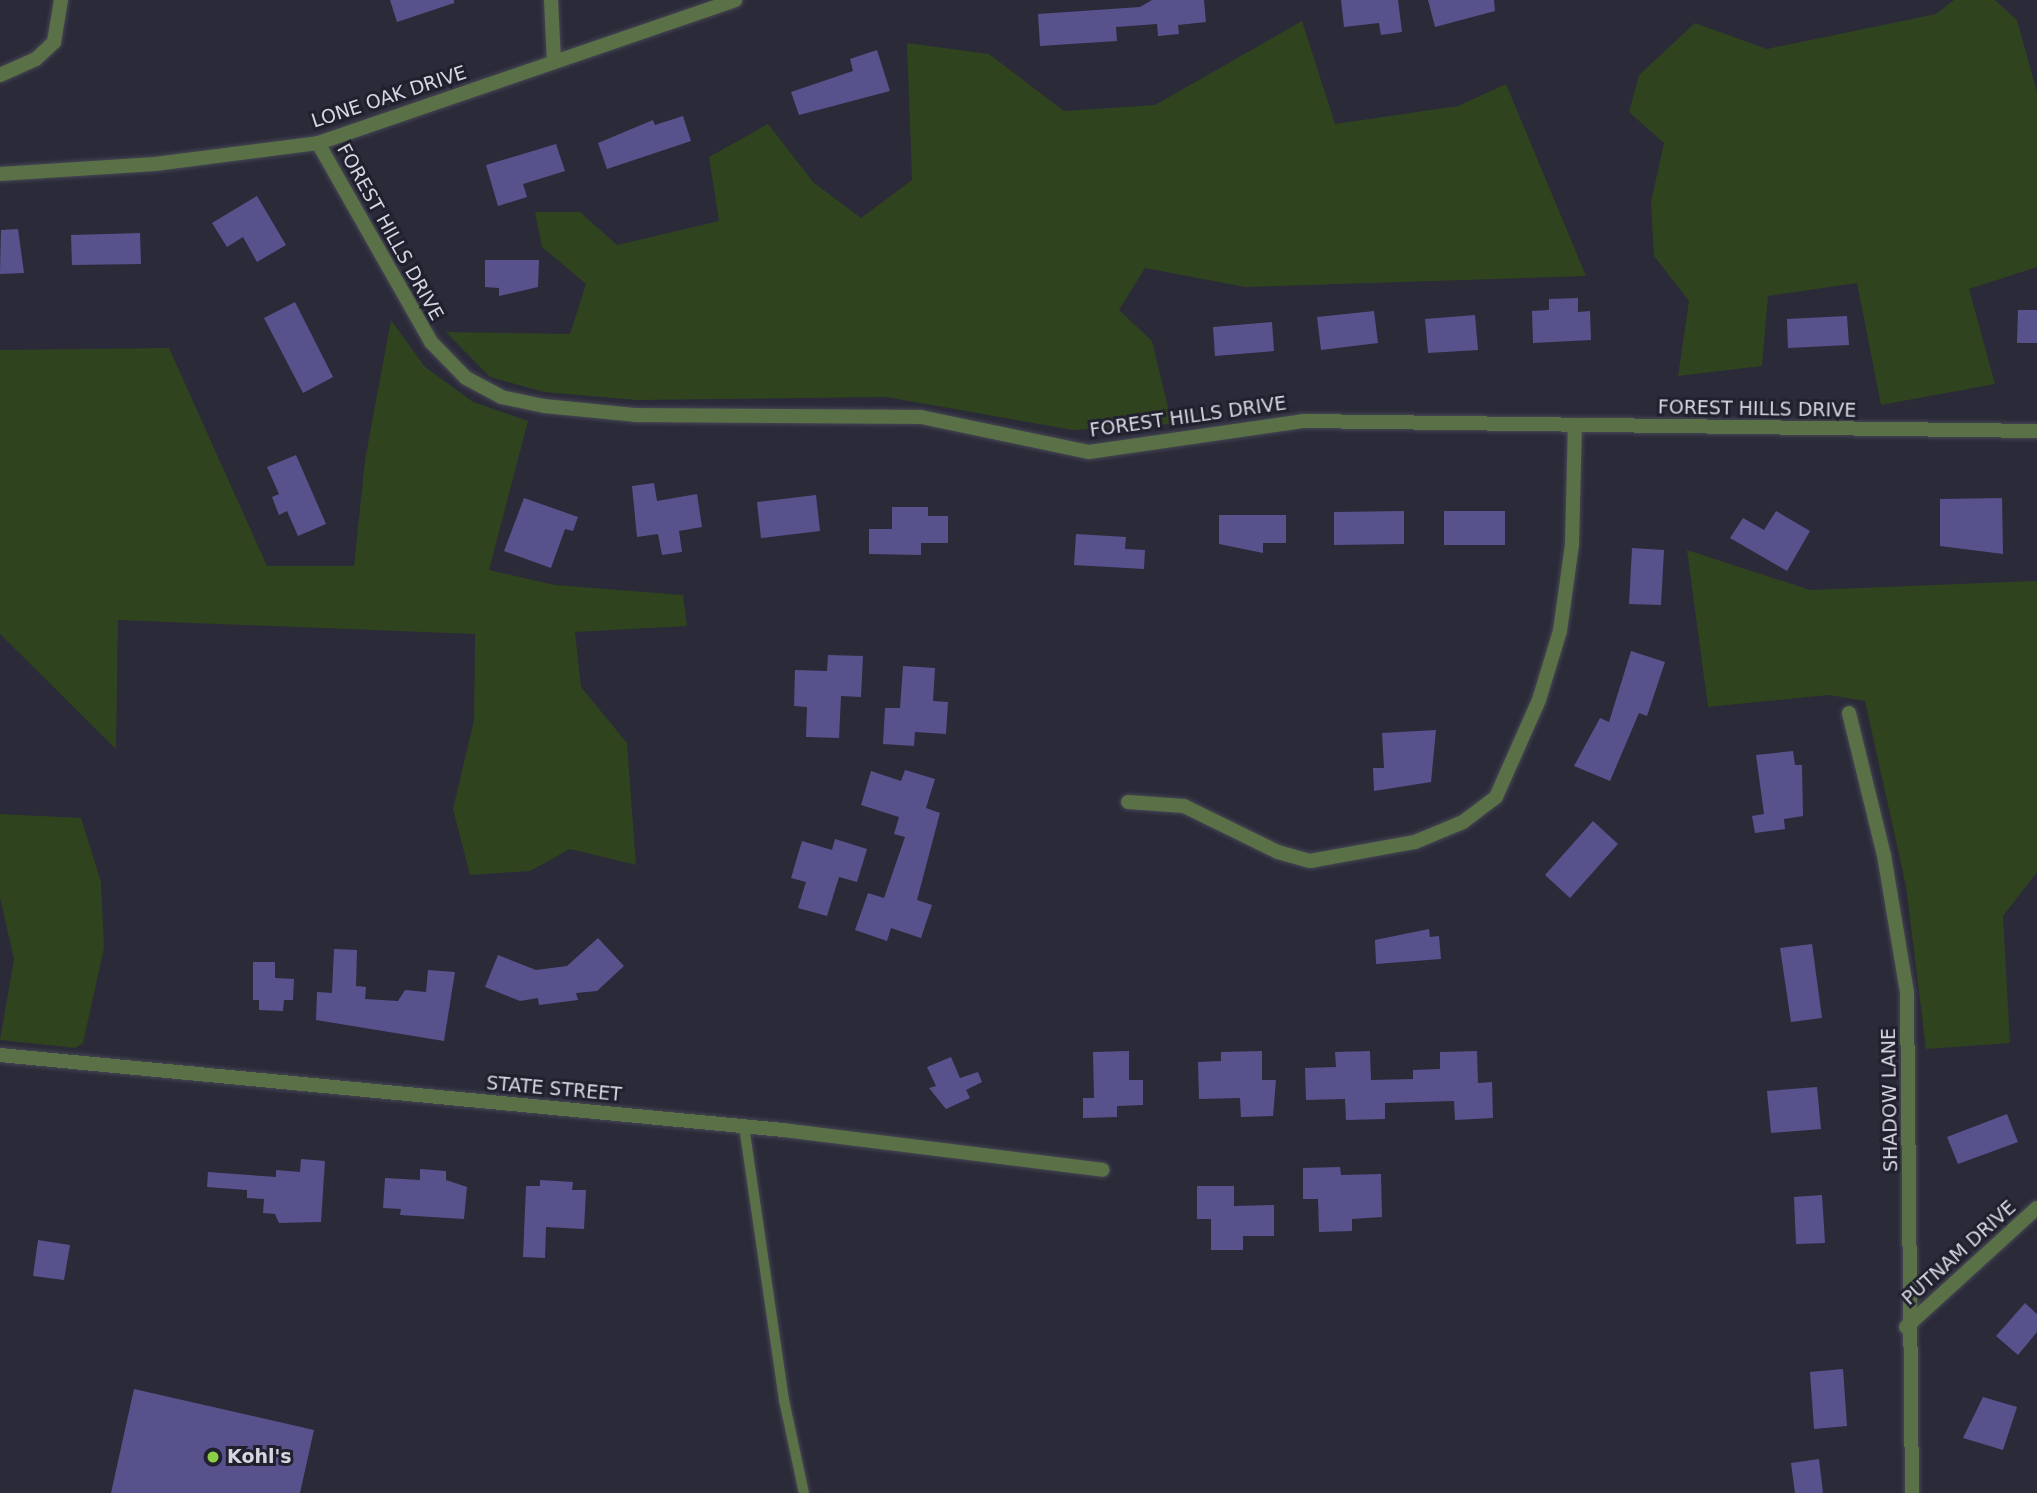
<!DOCTYPE html>
<style>
body{margin:0}
#map{position:relative;width:2037px;height:1493px;overflow:hidden;background:#2a2a39;font-family:"DejaVu Sans",sans-serif}
div>[style]{position:absolute}
[style*='--x']{left:calc(var(--x)*1px);top:calc(var(--y)*1px);width:calc(var(--w)*1px);rotate:calc(var(--a)*1deg)}
.green>*{inset:0;background:#30431f}
.building>*{inset:0;background:#58528c}
.roads{filter:drop-shadow(0 0 2px #464654) drop-shadow(0 0 2px #464654)}
.lane>*{height:10px;margin:-5px;padding:0 5px;transform-origin:5px;border-radius:5px;background:#5a7147}
.street>*{height:14px;margin:-7px;padding:0 7px;transform-origin:7px;border-radius:7px;background:#5a7147}
.dots>*{width:19px;height:19px;translate:-50% -50%;box-sizing:border-box;border:4px solid #21202f;border-radius:50%}
span{translate:-50% -50%;white-space:nowrap;text-align:center;line-height:1.15;-webkit-text-stroke:6px #21202f;paint-order:stroke}
.street-label{font-size:19px;color:#d6d6e0}
.poi-label{font-size:19px;color:#d6d6e0;font-weight:700}
.left{translate:0 -50%;text-align:left}
</style>
<div id="map">
<div class="green">
<i style="clip-path:polygon(1954px 0,1995px 0,2017px 20px,2037px 92px,2037px 267px,1969px 289px,1995px 384px,1881px 405px,1857px 283px,1768px 296px,1762px 366px,1678px 376px,1689px 301px,1654px 256px,1651px 202px,1664px 143px,1629px 112px,1639px 75px,1695px 23px,1767px 49px,1936px 14px)"></i>
<i style="clip-path:polygon(1302px 21px,1335px 124px,1458px 106px,1506px 84px,1586px 276px,1245px 287px,1145px 268px,1119px 310px,1152px 341px,1172px 424px,1073px 430px,886px 397px,637px 400px,544px 392px,490px 377px,446px 332px,570px 334px,586px 284px,542px 247px,535px 212px,580px 212px,617px 245px,719px 221px,709px 157px,768px 124px,813px 182px,861px 218px,912px 180px,907px 43px,989px 54px,1064px 111px,1155px 105px)"></i>
<i style="clip-path:polygon(391px 320px,425px 367px,473px 402px,528px 421px,489px 570px,555px 585px,683px 595px,687px 626px,575px 632px,581px 687px,627px 743px,636px 865px,570px 849px,530px 871px,470px 875px,453px 809px,474px 720px,475px 634px,118px 620px,116px 749px,0 634px,0 350px,169px 348px,267px 566px,354px 566px,365px 460px)"></i>
<i style="clip-path:polygon(1687px 550px,1810px 590px,2037px 581px,2037px 872px,2003px 916px,2010px 1043px,1926px 1049px,1906px 886px,1865px 701px,1829px 695px,1708px 707px)"></i>
<i style="clip-path:polygon(0 814px,81px 818px,101px 882px,104px 948px,83px 1043px,75px 1048px,0 1040px,14px 959px,0 898px)"></i>
</div>
<div class="building">
<i style="clip-path:polygon(390px 0,454px 0,454px 3px,397px 22px)"></i>
<i style="clip-path:polygon(1152px 0,1204px 0,1206px 22px,1178px 25px,1179px 34px,1158px 36px,1157px 24px,1116px 27px,1117px 41px,1040px 46px,1038px 14px,1140px 7px)"></i>
<i style="clip-path:polygon(1341px 0,1398px 0,1402px 32px,1381px 35px,1379px 23px,1344px 27px)"></i>
<i style="clip-path:polygon(1428px 0,1494px 0,1495px 11px,1435px 27px)"></i>
<i style="clip-path:polygon(877px 50px,890px 91px,799px 115px,791px 92px,853px 71px,850px 59px)"></i>
<i style="clip-path:polygon(683px 116px,691px 141px,607px 169px,598px 143px,653px 120px,655px 125px)"></i>
<i style="clip-path:polygon(556px 144px,565px 171px,523px 184px,527px 197px,498px 206px,486px 165px)"></i>
<i style="clip-path:polygon(257px 196px,286px 245px,257px 262px,243px 237px,227px 247px,212px 223px)"></i>
<i style="clip-path:polygon(18px 229px,24px 273px,0 274px,1px 230px)"></i>
<i style="clip-path:polygon(140px 233px,141px 264px,72px 265px,71px 235px)"></i>
<i style="clip-path:polygon(485px 260px,539px 260px,538px 287px,499px 296px,499px 288px,485px 287px)"></i>
<i style="clip-path:polygon(1578px 298px,1578px 312px,1590px 311px,1591px 340px,1533px 343px,1532px 311px,1549px 310px,1549px 299px)"></i>
<i style="clip-path:polygon(295px 302px,333px 377px,303px 393px,264px 318px)"></i>
<i style="clip-path:polygon(2018px 310px,2037px 310px,2037px 343px,2017px 343px)"></i>
<i style="clip-path:polygon(1374px 311px,1378px 343px,1321px 350px,1317px 317px)"></i>
<i style="clip-path:polygon(1475px 315px,1478px 350px,1428px 353px,1425px 319px)"></i>
<i style="clip-path:polygon(1847px 316px,1849px 345px,1788px 348px,1787px 319px)"></i>
<i style="clip-path:polygon(1272px 322px,1274px 351px,1215px 356px,1213px 327px)"></i>
<i style="clip-path:polygon(296px 455px,326px 524px,298px 536px,287px 511px,279px 515px,272px 497px,279px 494px,267px 467px)"></i>
<i style="clip-path:polygon(654px 483px,657px 501px,697px 494px,702px 527px,679px 531px,682px 552px,662px 555px,658px 534px,637px 537px,632px 486px)"></i>
<i style="clip-path:polygon(816px 495px,820px 531px,761px 538px,757px 502px)"></i>
<i style="clip-path:polygon(524px 498px,578px 517px,573px 531px,565px 529px,551px 568px,504px 551px)"></i>
<i style="clip-path:polygon(2002px 498px,2003px 554px,1940px 546px,1940px 499px)"></i>
<i style="clip-path:polygon(892px 507px,928px 507px,928px 516px,948px 516px,948px 543px,921px 543px,921px 555px,869px 554px,869px 529px,892px 529px)"></i>
<i style="clip-path:polygon(1404px 511px,1404px 544px,1334px 545px,1334px 512px)"></i>
<i style="clip-path:polygon(1444px 511px,1505px 511px,1505px 545px,1444px 545px)"></i>
<i style="clip-path:polygon(1776px 511px,1810px 531px,1787px 571px,1730px 538px,1743px 518px,1764px 530px)"></i>
<i style="clip-path:polygon(1219px 515px,1286px 515px,1286px 543px,1263px 543px,1263px 553px,1219px 544px)"></i>
<i style="clip-path:polygon(1076px 534px,1126px 537px,1125px 549px,1145px 550px,1144px 569px,1074px 565px)"></i>
<i style="clip-path:polygon(1632px 548px,1664px 550px,1661px 605px,1629px 604px)"></i>
<i style="clip-path:polygon(1631px 651px,1665px 662px,1647px 716px,1639px 713px,1610px 781px,1574px 766px,1600px 718px,1609px 722px)"></i>
<i style="clip-path:polygon(828px 655px,863px 656px,861px 697px,841px 696px,839px 738px,806px 737px,807px 707px,794px 706px,795px 670px,827px 671px)"></i>
<i style="clip-path:polygon(903px 666px,935px 668px,933px 701px,948px 702px,946px 734px,915px 732px,914px 746px,883px 744px,885px 708px,900px 708px)"></i>
<i style="clip-path:polygon(1436px 730px,1431px 782px,1374px 791px,1373px 768px,1384px 768px,1382px 733px)"></i>
<i style="clip-path:polygon(1793px 751px,1795px 765px,1802px 765px,1803px 816px,1784px 819px,1785px 829px,1755px 833px,1752px 816px,1764px 814px,1756px 755px)"></i>
<i style="clip-path:polygon(905px 770px,935px 779px,926px 808px,940px 813px,917px 900px,932px 905px,921px 938px,891px 928px,887px 941px,855px 930px,868px 893px,884px 898px,905px 837px,894px 834px,899px 817px,861px 805px,871px 771px,901px 781px)"></i>
<i style="clip-path:polygon(1593px 821px,1618px 844px,1570px 898px,1545px 875px)"></i>
<i style="clip-path:polygon(835px 839px,867px 849px,857px 882px,839px 877px,827px 916px,798px 908px,806px 882px,791px 878px,802px 841px,832px 850px)"></i>
<i style="clip-path:polygon(1429px 929px,1430px 937px,1439px 936px,1441px 959px,1376px 964px,1375px 940px)"></i>
<i style="clip-path:polygon(598px 938px,624px 966px,597px 991px,576px 993px,578px 1000px,539px 1005px,538px 998px,520px 1001px,485px 987px,498px 955px,536px 970px,567px 966px)"></i>
<i style="clip-path:polygon(1812px 944px,1822px 1018px,1791px 1022px,1780px 948px)"></i>
<i style="clip-path:polygon(334px 949px,357px 950px,356px 986px,366px 987px,365px 999px,398px 1001px,405px 990px,426px 992px,428px 970px,455px 972px,444px 1041px,316px 1020px,317px 992px,332px 993px)"></i>
<i style="clip-path:polygon(253px 962px,275px 962px,275px 978px,294px 979px,293px 1000px,284px 1000px,283px 1011px,259px 1010px,259px 1000px,253px 1000px)"></i>
<i style="clip-path:polygon(1129px 1051px,1129px 1080px,1143px 1080px,1143px 1105px,1117px 1106px,1117px 1117px,1083px 1118px,1083px 1098px,1094px 1098px,1093px 1052px)"></i>
<i style="clip-path:polygon(1262px 1051px,1262px 1080px,1276px 1080px,1273px 1116px,1241px 1117px,1240px 1098px,1199px 1099px,1198px 1062px,1221px 1061px,1221px 1052px)"></i>
<i style="clip-path:polygon(1370px 1051px,1371px 1080px,1413px 1079px,1413px 1070px,1440px 1069px,1440px 1052px,1477px 1051px,1478px 1083px,1492px 1082px,1493px 1118px,1455px 1120px,1454px 1101px,1385px 1103px,1385px 1119px,1346px 1120px,1345px 1099px,1306px 1100px,1305px 1068px,1336px 1067px,1335px 1052px)"></i>
<i style="clip-path:polygon(951px 1057px,960px 1078px,978px 1072px,982px 1082px,966px 1090px,970px 1098px,946px 1109px,929px 1088px,936px 1086px,927px 1067px)"></i>
<i style="clip-path:polygon(1817px 1087px,1821px 1129px,1771px 1133px,1767px 1091px)"></i>
<i style="clip-path:polygon(2007px 1114px,2018px 1142px,1958px 1164px,1947px 1137px)"></i>
<i style="clip-path:polygon(301px 1159px,325px 1161px,321px 1222px,279px 1223px,275px 1214px,263px 1213px,264px 1199px,247px 1198px,247px 1190px,207px 1187px,208px 1172px,276px 1177px,276px 1170px,300px 1172px)"></i>
<i style="clip-path:polygon(1340px 1167px,1341px 1175px,1381px 1174px,1382px 1217px,1352px 1219px,1352px 1231px,1319px 1232px,1318px 1199px,1303px 1199px,1303px 1168px)"></i>
<i style="clip-path:polygon(420px 1169px,446px 1171px,446px 1180px,467px 1187px,464px 1219px,400px 1215px,401px 1209px,383px 1208px,385px 1178px,420px 1180px)"></i>
<i style="clip-path:polygon(540px 1180px,573px 1182px,572px 1190px,586px 1190px,584px 1229px,546px 1227px,545px 1258px,523px 1257px,526px 1186px,540px 1186px)"></i>
<i style="clip-path:polygon(1197px 1186px,1234px 1186px,1234px 1206px,1274px 1205px,1274px 1236px,1243px 1236px,1243px 1250px,1211px 1250px,1211px 1219px,1197px 1219px)"></i>
<i style="clip-path:polygon(1822px 1195px,1825px 1243px,1796px 1244px,1794px 1197px)"></i>
<i style="clip-path:polygon(38px 1240px,70px 1245px,64px 1280px,33px 1276px)"></i>
<i style="clip-path:polygon(2025px 1303px,2037px 1314px,2037px 1332px,2018px 1355px,1996px 1336px)"></i>
<i style="clip-path:polygon(1843px 1369px,1847px 1426px,1814px 1429px,1810px 1372px)"></i>
<i style="clip-path:polygon(134px 1389px,314px 1430px,300px 1493px,111px 1493px)"></i>
<i style="clip-path:polygon(1983px 1397px,2017px 1407px,2003px 1450px,1963px 1438px)"></i>
<i style="clip-path:polygon(1819px 1459px,1823px 1493px,1795px 1493px,1791px 1463px)"></i>
</div>
<div class="roads">
<div class="lane">
<i style="--x:744;--y:1126;--w:277;--a:81.7"></i>
<i style="--x:784;--y:1400;--w:95;--a:77.9"></i>
</div>
<div class="street">
<i style="--x:551;--y:0;--w:61;--a:87.2"></i>
<i style="--x:0;--y:75;--w:39;--a:-24"></i>
<i style="--x:36;--y:59;--w:25;--a:-43"></i>
<i style="--x:54;--y:42;--w:43;--a:-80.5"></i>
<i style="--x:318;--y:143;--w:229;--a:60.4"></i>
<i style="--x:431;--y:342;--w:50;--a:45.8"></i>
<i style="--x:466;--y:378;--w:40;--a:28"></i>
<i style="--x:501;--y:397;--w:44;--a:11.8"></i>
<i style="--x:544;--y:406;--w:91;--a:5.6"></i>
<i style="--x:635;--y:415;--w:286;--a:0.4"></i>
<i style="--x:921;--y:417;--w:172;--a:11.8"></i>
<i style="--x:1089;--y:452;--w:216;--a:-8.2"></i>
<i style="--x:1303;--y:421;--w:734;--a:0.78"></i>
<i style="--x:0;--y:174;--w:155;--a:-3.7"></i>
<i style="--x:155;--y:164;--w:164;--a:-7.3"></i>
<i style="--x:318;--y:143;--w:441;--a:-18.9"></i>
<i style="--x:1849;--y:713;--w:146;--a:76.2"></i>
<i style="--x:1884;--y:855;--w:140;--a:80.5"></i>
<i style="--x:1907;--y:993;--w:500;--a:89.43"></i>
<i style="--x:1128;--y:802;--w:56;--a:4.1"></i>
<i style="--x:1184;--y:806;--w:105;--a:26.1"></i>
<i style="--x:1278;--y:852;--w:33;--a:16"></i>
<i style="--x:1310;--y:861;--w:107;--a:-10.3"></i>
<i style="--x:1415;--y:842;--w:52;--a:-22.6"></i>
<i style="--x:1463;--y:822;--w:41;--a:-37.1"></i>
<i style="--x:1496;--y:797;--w:106;--a:-66.1"></i>
<i style="--x:1539;--y:700;--w:72;--a:-73.1"></i>
<i style="--x:1560;--y:631;--w:87;--a:-82.1"></i>
<i style="--x:1572;--y:545;--w:120;--a:-88.6"></i>
<i style="--x:0;--y:1055;--w:787;--a:5.47"></i>
<i style="--x:783;--y:1130;--w:322;--a:7.1"></i>
<i style="--x:1906;--y:1327;--w:177;--a:-42.3"></i>
</div>
</div>
<div class="dots">
<i style="left:213px;top:1457px;background:#8bce46"></i>
</div>
<div class="street-label">
<span style="left:389px;top:97px;rotate:-18deg">LONE OAK DRIVE</span>
<span style="left:390px;top:232px;rotate:61deg">FOREST HILLS DRIVE</span>
<span style="left:1757px;top:409px;rotate:1deg">FOREST HILLS DRIVE</span>
<span style="left:1188px;top:417px;rotate:-8deg">FOREST HILLS DRIVE</span>
<span style="left:554px;top:1089px;rotate:5deg">STATE STREET</span>
<span style="left:1890px;top:1100px;rotate:-91deg">SHADOW LANE</span>
<span style="left:1959px;top:1253px;rotate:-42deg">PUTNAM DRIVE</span>
</div>
<div class="poi-label">
<span class="left" style="left:227px;top:1457px">Kohl's</span>
</div>
</div>
